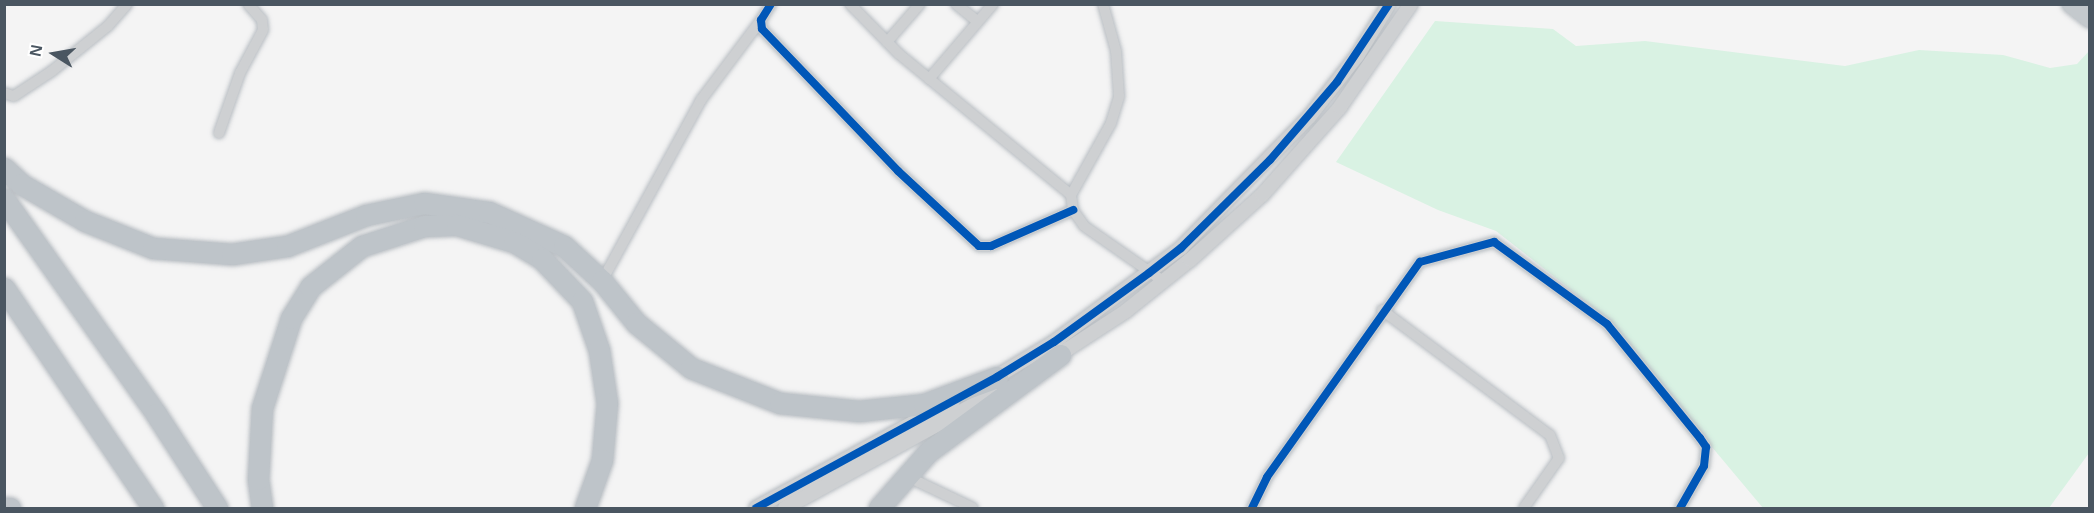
<!DOCTYPE html>
<style>
body{margin:0}
#map{position:relative;width:2094px;height:513px;overflow:hidden;background:#f4f4f4;font-family:Arial,sans-serif}
div>[style]{position:absolute}
[style*='--x']{left:calc(var(--x)*1px);top:calc(var(--y)*1px);width:calc(var(--w)*1px);rotate:calc(var(--a)*1deg)}
.green>*{inset:0;background:#d9f2e3}
.roads{filter:drop-shadow(0 0 2px #b9bec3) drop-shadow(0 0 2px #b9bec3)}
.minor>*{height:10px;margin:-5px;padding:0 5px;transform-origin:5px;border-radius:5px;background:#ced0d2}
.tertiary>*{height:14px;margin:-7px;padding:0 7px;transform-origin:7px;border-radius:7px;background:#ced0d2}
.trunk>*{height:18px;margin:-9px;padding:0 9px;transform-origin:9px;border-radius:9px;background:#c4c9cd}
.motorway>*{height:21px;margin:-10.5px;padding:0 10.5px;transform-origin:10.5px;border-radius:10.5px;background:#bec4c9}
.cycleway>*{height:8px;margin:-4px;padding:0 4px;transform-origin:4px;border-radius:4px;background:#0057b8}
span{translate:-50% -50%;white-space:nowrap;text-align:center;line-height:1.15;-webkit-text-stroke:4.5px #fff;paint-order:stroke}
.frame{position:absolute;inset:0;border:6px solid #4a5661;pointer-events:none}
.north{position:absolute;left:24px;top:24px;width:60px;height:60px;-webkit-text-stroke:4px #fff;paint-order:stroke;rotate:281deg;font-size:16px;font-weight:700;line-height:24px;text-align:center;color:#4a5661}
.north::after{content:'';display:block;margin:auto;width:21px;height:27px;background:#4a5661;clip-path:polygon(50% 0,100% 100%,50% 72%,0 100%)}
</style>
<div id="map">
<div class="green">
<i style="clip-path:polygon(1435px 21px,1553px 29px,1576px 46px,1645px 41px,1845px 66px,1919px 50px,2003px 55px,2050px 68px,2077px 64px,2089px 51px,2089px 453px,2049px 508px,1763px 508px,1598px 311px,1496px 231px,1438px 210px,1336px 162px)"></i>
</div>
<div class="roads">
<div class="minor">
<i style="--x:771;--y:4;--w:19;--a:122"></i>
<i style="--x:761;--y:20;--w:9;--a:84"></i>
<i style="--x:762;--y:29;--w:197;--a:46.2"></i>
<i style="--x:898;--y:171;--w:110;--a:42.8"></i>
<i style="--x:979;--y:246;--w:12;--a:0"></i>
<i style="--x:991;--y:246;--w:90;--a:-23.7"></i>
<i style="--x:850;--y:4;--w:70;--a:45.6"></i>
<i style="--x:899;--y:54;--w:222;--a:39.3"></i>
<i style="--x:1071;--y:195;--w:15;--a:82"></i>
<i style="--x:1073;--y:210;--w:19;--a:55"></i>
<i style="--x:1084;--y:226;--w:96;--a:34.8"></i>
<i style="--x:956;--y:4;--w:27;--a:39"></i>
<i style="--x:887;--y:42;--w:50;--a:-49"></i>
<i style="--x:929;--y:79;--w:99;--a:-49.5"></i>
<i style="--x:4;--y:93;--w:10;--a:17"></i>
<i style="--x:14;--y:96;--w:45;--a:-33.3"></i>
<i style="--x:52;--y:71;--w:72;--a:-38.8"></i>
<i style="--x:108;--y:26;--w:29;--a:-49"></i>
<i style="--x:219;--y:133;--w:64;--a:-70.7"></i>
<i style="--x:240;--y:73;--w:49;--a:-61.9"></i>
<i style="--x:263;--y:30;--w:10;--a:-96"></i>
<i style="--x:262;--y:20;--w:21;--a:-131"></i>
<i style="--x:1071;--y:195;--w:82;--a:-60.9"></i>
<i style="--x:1111;--y:123;--w:28;--a:-73"></i>
<i style="--x:1119;--y:96;--w:45;--a:-93.8"></i>
<i style="--x:1116;--y:51;--w:49;--a:-105.5"></i>
<i style="--x:602;--y:281;--w:206;--a:-61.3"></i>
<i style="--x:701;--y:100;--w:100;--a:-53.1"></i>
<i style="--x:1382;--y:310;--w:209;--a:36.7"></i>
<i style="--x:1550;--y:435;--w:25;--a:69"></i>
<i style="--x:1559;--y:458;--w:61;--a:125"></i>
<i style="--x:906;--y:476;--w:74;--a:25.5"></i>
<i style="--x:1252;--y:508;--w:34;--a:-64"></i>
<i style="--x:1267;--y:477;--w:264;--a:-54.6"></i>
<i style="--x:1420;--y:262;--w:77;--a:-15.1"></i>
<i style="--x:1494;--y:242;--w:140;--a:36"></i>
<i style="--x:1607;--y:324;--w:147;--a:50.8"></i>
<i style="--x:1700;--y:438;--w:11;--a:56"></i>
<i style="--x:1706;--y:447;--w:19;--a:96"></i>
<i style="--x:1704;--y:466;--w:48;--a:119.7"></i>
</div>
<div class="tertiary">
<i style="--x:1054;--y:358;--w:86;--a:-33.1"></i>
<i style="--x:1126;--y:311;--w:82;--a:-38.6"></i>
<i style="--x:1190;--y:260;--w:97;--a:-42.1"></i>
<i style="--x:1262;--y:195;--w:118;--a:-48.4"></i>
<i style="--x:1340;--y:107;--w:125;--a:-55.4"></i>
<i style="--x:991;--y:380;--w:74;--a:-31.1"></i>
<i style="--x:1054;--y:342;--w:158;--a:-36.5"></i>
<i style="--x:1181;--y:248;--w:183;--a:-45.7"></i>
<i style="--x:1309;--y:117;--w:78;--a:-51.8"></i>
<i style="--x:1357;--y:56;--w:61;--a:-58.4"></i>
<i style="--x:756;--y:508;--w:224;--a:-28.5"></i>
<i style="--x:785;--y:508;--w:237;--a:-28.7"></i>
</div>
<div class="trunk">
<i style="--x:2071;--y:4;--w:24;--a:38"></i>
</div>
<div class="motorway">
<i style="--x:4;--y:168;--w:23;--a:43"></i>
<i style="--x:21;--y:184;--w:74;--a:30"></i>
<i style="--x:85;--y:221;--w:73;--a:21.7"></i>
<i style="--x:153;--y:248;--w:79;--a:4.3"></i>
<i style="--x:232;--y:254;--w:56;--a:-8.3"></i>
<i style="--x:287;--y:246;--w:85;--a:-21.4"></i>
<i style="--x:366;--y:215;--w:59;--a:-11.7"></i>
<i style="--x:424;--y:203;--w:66;--a:7.9"></i>
<i style="--x:489;--y:212;--w:82;--a:24.4"></i>
<i style="--x:564;--y:246;--w:52;--a:42.6"></i>
<i style="--x:602;--y:281;--w:54;--a:51"></i>
<i style="--x:636;--y:323;--w:71;--a:39.3"></i>
<i style="--x:691;--y:368;--w:96;--a:21.5"></i>
<i style="--x:780;--y:403;--w:79;--a:5.8"></i>
<i style="--x:859;--y:411;--w:65;--a:-6.1"></i>
<i style="--x:924;--y:404;--w:78;--a:-20.3"></i>
<i style="--x:4;--y:199;--w:263;--a:54.7"></i>
<i style="--x:156;--y:414;--w:112;--a:57"></i>
<i style="--x:4;--y:288;--w:266;--a:55.9"></i>
<i style="--x:4;--y:508;--w:6;--a:0"></i>
<i style="--x:262;--y:508;--w:29;--a:-98"></i>
<i style="--x:258;--y:479;--w:71;--a:-86.8"></i>
<i style="--x:262;--y:408;--w:95;--a:-72.1"></i>
<i style="--x:291;--y:318;--w:36;--a:-58"></i>
<i style="--x:310;--y:287;--w:66;--a:-38.3"></i>
<i style="--x:362;--y:246;--w:65;--a:-17.9"></i>
<i style="--x:424;--y:226;--w:33;--a:-2"></i>
<i style="--x:457;--y:225;--w:59;--a:16.6"></i>
<i style="--x:514;--y:242;--w:33;--a:31"></i>
<i style="--x:542;--y:259;--w:58;--a:46.4"></i>
<i style="--x:582;--y:301;--w:52;--a:70.9"></i>
<i style="--x:599;--y:350;--w:54;--a:81.4"></i>
<i style="--x:607;--y:403;--w:57;--a:95"></i>
<i style="--x:602;--y:460;--w:51;--a:109.5"></i>
<i style="--x:879;--y:508;--w:74;--a:-48.8"></i>
<i style="--x:928;--y:452;--w:164;--a:-36.3"></i>
</div>
</div>
<div class="cycleway">
<i style="--x:771;--y:4;--w:19;--a:122"></i>
<i style="--x:761;--y:20;--w:9;--a:84"></i>
<i style="--x:762;--y:29;--w:197;--a:46.2"></i>
<i style="--x:898;--y:171;--w:110;--a:42.8"></i>
<i style="--x:979;--y:246;--w:12;--a:0"></i>
<i style="--x:991;--y:246;--w:90;--a:-23.7"></i>
<i style="--x:756;--y:508;--w:274;--a:-28.5"></i>
<i style="--x:997;--y:377;--w:67;--a:-31.6"></i>
<i style="--x:1054;--y:342;--w:117;--a:-36"></i>
<i style="--x:1149;--y:273;--w:41;--a:-38"></i>
<i style="--x:1181;--y:248;--w:125;--a:-44.7"></i>
<i style="--x:1270;--y:160;--w:103;--a:-49.3"></i>
<i style="--x:1337;--y:82;--w:94;--a:-56.3"></i>
<i style="--x:1252;--y:508;--w:34;--a:-64"></i>
<i style="--x:1267;--y:477;--w:264;--a:-54.6"></i>
<i style="--x:1420;--y:262;--w:77;--a:-15.1"></i>
<i style="--x:1494;--y:242;--w:140;--a:36"></i>
<i style="--x:1607;--y:324;--w:147;--a:50.8"></i>
<i style="--x:1700;--y:438;--w:11;--a:56"></i>
<i style="--x:1706;--y:447;--w:19;--a:96"></i>
<i style="--x:1704;--y:466;--w:48;--a:119.7"></i>
</div>
<div class="frame"></div>
<div class="north">N</div>
</div>
